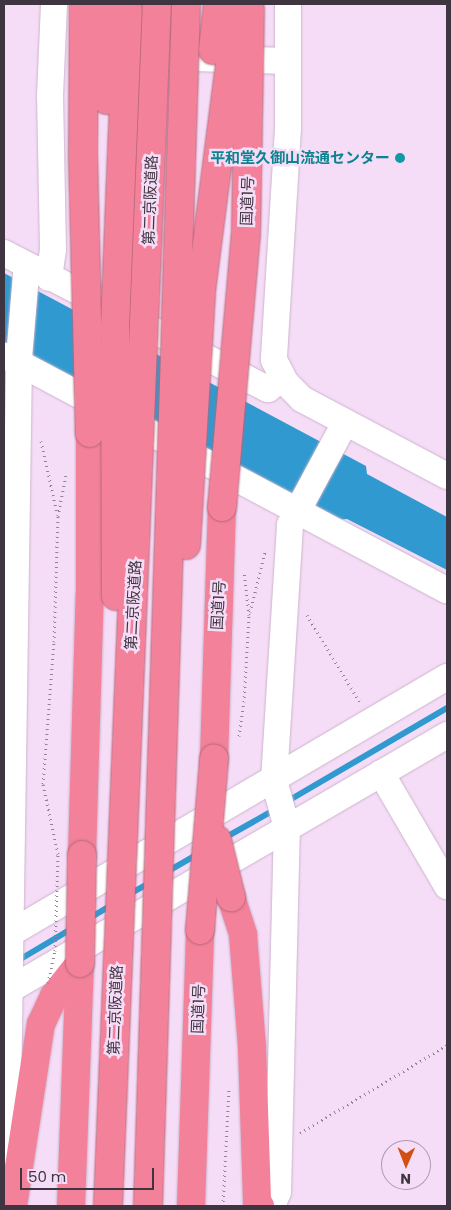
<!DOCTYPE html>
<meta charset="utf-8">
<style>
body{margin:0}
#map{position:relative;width:451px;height:1210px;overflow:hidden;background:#f6ddf7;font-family:Poppins,"Noto Sans JP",sans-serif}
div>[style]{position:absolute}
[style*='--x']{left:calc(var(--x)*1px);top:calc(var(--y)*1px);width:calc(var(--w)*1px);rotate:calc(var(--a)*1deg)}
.water>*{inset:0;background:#309ad0}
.stream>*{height:5.5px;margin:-2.75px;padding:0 2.75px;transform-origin:2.75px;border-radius:2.75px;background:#309ad0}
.path>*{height:3px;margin-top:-1.5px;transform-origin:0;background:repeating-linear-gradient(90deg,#938294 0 1px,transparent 0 5px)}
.roads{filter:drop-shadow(0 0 1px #ccb4cd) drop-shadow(0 0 1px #ccb4cd)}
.minor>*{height:26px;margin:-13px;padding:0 13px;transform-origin:13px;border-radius:13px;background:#fff}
.highway>*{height:28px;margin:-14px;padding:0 14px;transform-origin:14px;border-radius:14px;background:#f3819a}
.path-bridge>*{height:3px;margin-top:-1.5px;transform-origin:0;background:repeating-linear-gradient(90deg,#938294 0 1px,transparent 0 5px)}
.bridges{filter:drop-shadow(0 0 1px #b4667a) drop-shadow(0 0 1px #b4667a)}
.highway-bridge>*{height:28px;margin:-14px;padding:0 14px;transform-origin:14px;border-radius:14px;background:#f3819a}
.dots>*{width:14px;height:14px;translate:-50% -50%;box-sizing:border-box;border:2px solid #f6ddf7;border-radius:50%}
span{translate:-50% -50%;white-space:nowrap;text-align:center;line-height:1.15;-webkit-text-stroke:5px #f6ddf7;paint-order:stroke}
.culture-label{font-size:15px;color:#0d838f;font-weight:700}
.right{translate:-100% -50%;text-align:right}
.street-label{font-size:15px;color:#3f3540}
.frame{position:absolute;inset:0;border:5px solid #3f3540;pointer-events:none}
.north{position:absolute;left:381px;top:1140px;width:50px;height:50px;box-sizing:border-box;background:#f6ddf7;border:1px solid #ad9aae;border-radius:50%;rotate:181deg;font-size:14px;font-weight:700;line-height:20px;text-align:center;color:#3f3540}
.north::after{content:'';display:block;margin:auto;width:18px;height:22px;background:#d34e11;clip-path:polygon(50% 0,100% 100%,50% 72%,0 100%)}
.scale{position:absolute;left:20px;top:1168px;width:134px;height:22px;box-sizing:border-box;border:2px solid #3f3540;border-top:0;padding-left:6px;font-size:15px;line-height:18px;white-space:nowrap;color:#3f3540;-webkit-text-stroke:4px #f6ddf7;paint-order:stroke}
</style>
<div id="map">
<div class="water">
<i style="clip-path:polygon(4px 273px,366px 466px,367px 474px,447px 517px,447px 570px,347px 519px,337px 520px,4px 342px)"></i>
</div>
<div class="stream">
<i style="--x:288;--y:801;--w:184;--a:-30.3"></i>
<i style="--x:223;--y:839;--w:61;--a:-29.5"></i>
<i style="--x:167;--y:872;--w:36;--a:-30"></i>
<i style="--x:128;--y:895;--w:26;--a:-29"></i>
<i style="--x:90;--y:918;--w:26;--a:-31"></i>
<i style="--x:19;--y:960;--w:63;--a:-30.7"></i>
</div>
<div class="path">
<i style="--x:41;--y:441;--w:74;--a:77.5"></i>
<i style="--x:250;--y:612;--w:62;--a:-76"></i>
<i style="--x:307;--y:615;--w:104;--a:58.8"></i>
<i style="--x:239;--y:736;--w:34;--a:-82"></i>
<i style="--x:244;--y:702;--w:87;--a:-86.7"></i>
<i style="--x:249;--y:615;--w:44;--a:-96.5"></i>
<i style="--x:58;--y:854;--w:72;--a:-102.1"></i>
<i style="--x:43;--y:784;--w:142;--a:-85.6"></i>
<i style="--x:54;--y:642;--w:126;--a:-88.2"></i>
<i style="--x:58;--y:516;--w:42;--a:-79"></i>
<i style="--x:300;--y:1133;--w:171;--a:-30.9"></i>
<i style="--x:223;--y:1206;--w:119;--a:-87.1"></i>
</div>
<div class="roads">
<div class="minor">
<i style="--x:288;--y:4;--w:124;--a:90"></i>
<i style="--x:288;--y:128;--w:232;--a:93.5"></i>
<i style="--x:274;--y:360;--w:25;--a:63"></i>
<i style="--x:285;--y:382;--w:24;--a:45"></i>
<i style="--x:302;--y:399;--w:164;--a:28"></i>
<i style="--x:103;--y:55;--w:184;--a:1.9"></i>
<i style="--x:4;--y:253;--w:297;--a:27.3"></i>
<i style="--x:268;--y:389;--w:18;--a:-38"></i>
<i style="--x:49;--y:278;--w:28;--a:-82"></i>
<i style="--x:53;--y:250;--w:154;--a:-91.1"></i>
<i style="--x:50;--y:96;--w:92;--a:-87.5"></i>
<i style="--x:6;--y:356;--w:499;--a:28"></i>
<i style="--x:381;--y:773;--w:131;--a:59.7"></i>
<i style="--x:4;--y:937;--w:514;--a:-30.41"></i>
<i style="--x:9;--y:990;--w:507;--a:-30.21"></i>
<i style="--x:4;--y:1155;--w:60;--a:-86.2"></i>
<i style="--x:8;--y:1095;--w:737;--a:-89.14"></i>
<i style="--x:19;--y:358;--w:84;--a:-85.2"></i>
<i style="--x:26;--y:274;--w:7;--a:-56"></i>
<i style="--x:272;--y:1206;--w:15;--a:-67"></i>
<i style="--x:278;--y:1192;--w:364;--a:-88.6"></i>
<i style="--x:287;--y:828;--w:50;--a:-105.2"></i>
<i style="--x:274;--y:780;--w:256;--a:-86.4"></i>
<i style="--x:290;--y:525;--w:116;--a:-61.7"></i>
</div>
<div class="highway">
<i style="--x:214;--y:759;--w:252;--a:-88.2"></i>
<i style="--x:82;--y:855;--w:262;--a:-88.3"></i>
<i style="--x:90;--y:593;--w:160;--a:-90"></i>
<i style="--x:231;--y:897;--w:40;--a:72"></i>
<i style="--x:243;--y:935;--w:113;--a:85.4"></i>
<i style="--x:252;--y:1048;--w:153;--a:88.1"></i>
<i style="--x:257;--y:1201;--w:6;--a:59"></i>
<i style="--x:13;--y:1206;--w:184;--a:-81.3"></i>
<i style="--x:41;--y:1024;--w:31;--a:-65"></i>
<i style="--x:54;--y:996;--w:42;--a:-51.8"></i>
<i style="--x:71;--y:1206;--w:243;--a:-87.9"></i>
<i style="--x:191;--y:1206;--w:276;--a:-88.1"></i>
</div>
</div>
<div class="path-bridge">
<i style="--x:48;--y:983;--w:33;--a:-78"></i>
<i style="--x:55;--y:951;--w:97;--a:-88.2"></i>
</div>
<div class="bridges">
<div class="highway-bridge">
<i style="--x:84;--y:4;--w:152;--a:90.4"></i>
<i style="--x:83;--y:156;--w:277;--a:88.6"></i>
<i style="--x:213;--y:50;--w:46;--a:-83.8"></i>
<i style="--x:107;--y:100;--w:96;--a:-90"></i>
<i style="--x:222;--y:507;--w:275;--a:-85"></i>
<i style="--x:246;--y:233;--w:224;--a:-89"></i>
<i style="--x:186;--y:545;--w:254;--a:-86.6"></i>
<i style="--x:201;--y:291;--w:289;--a:-82.7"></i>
<i style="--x:116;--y:596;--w:269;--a:-90.2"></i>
<i style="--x:115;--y:327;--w:317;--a:-87.7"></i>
<i style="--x:217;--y:840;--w:59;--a:76.2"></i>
<i style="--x:200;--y:930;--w:172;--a:-85.3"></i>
<i style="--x:80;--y:963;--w:108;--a:-88.9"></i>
<i style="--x:108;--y:1206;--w:1203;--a:-87.67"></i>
<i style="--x:148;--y:1206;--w:1203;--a:-88.19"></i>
</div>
</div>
<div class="dots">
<i style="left:400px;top:158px;background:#0f9aa8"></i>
</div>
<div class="culture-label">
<span class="right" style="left:390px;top:158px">平和堂久御山流通センター</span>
</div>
<div class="street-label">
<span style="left:150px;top:200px;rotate:-88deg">第二京阪道路</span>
<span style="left:247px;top:201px;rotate:-88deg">国道1号</span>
<span style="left:133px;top:605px;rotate:-87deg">第二京阪道路</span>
<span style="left:218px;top:605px;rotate:-87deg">国道1号</span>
<span style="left:198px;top:1009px;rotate:-88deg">国道1号</span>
<span style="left:115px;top:1010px;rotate:-88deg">第二京阪道路</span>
</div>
<div class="frame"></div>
<div class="north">N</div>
<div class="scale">50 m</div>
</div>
